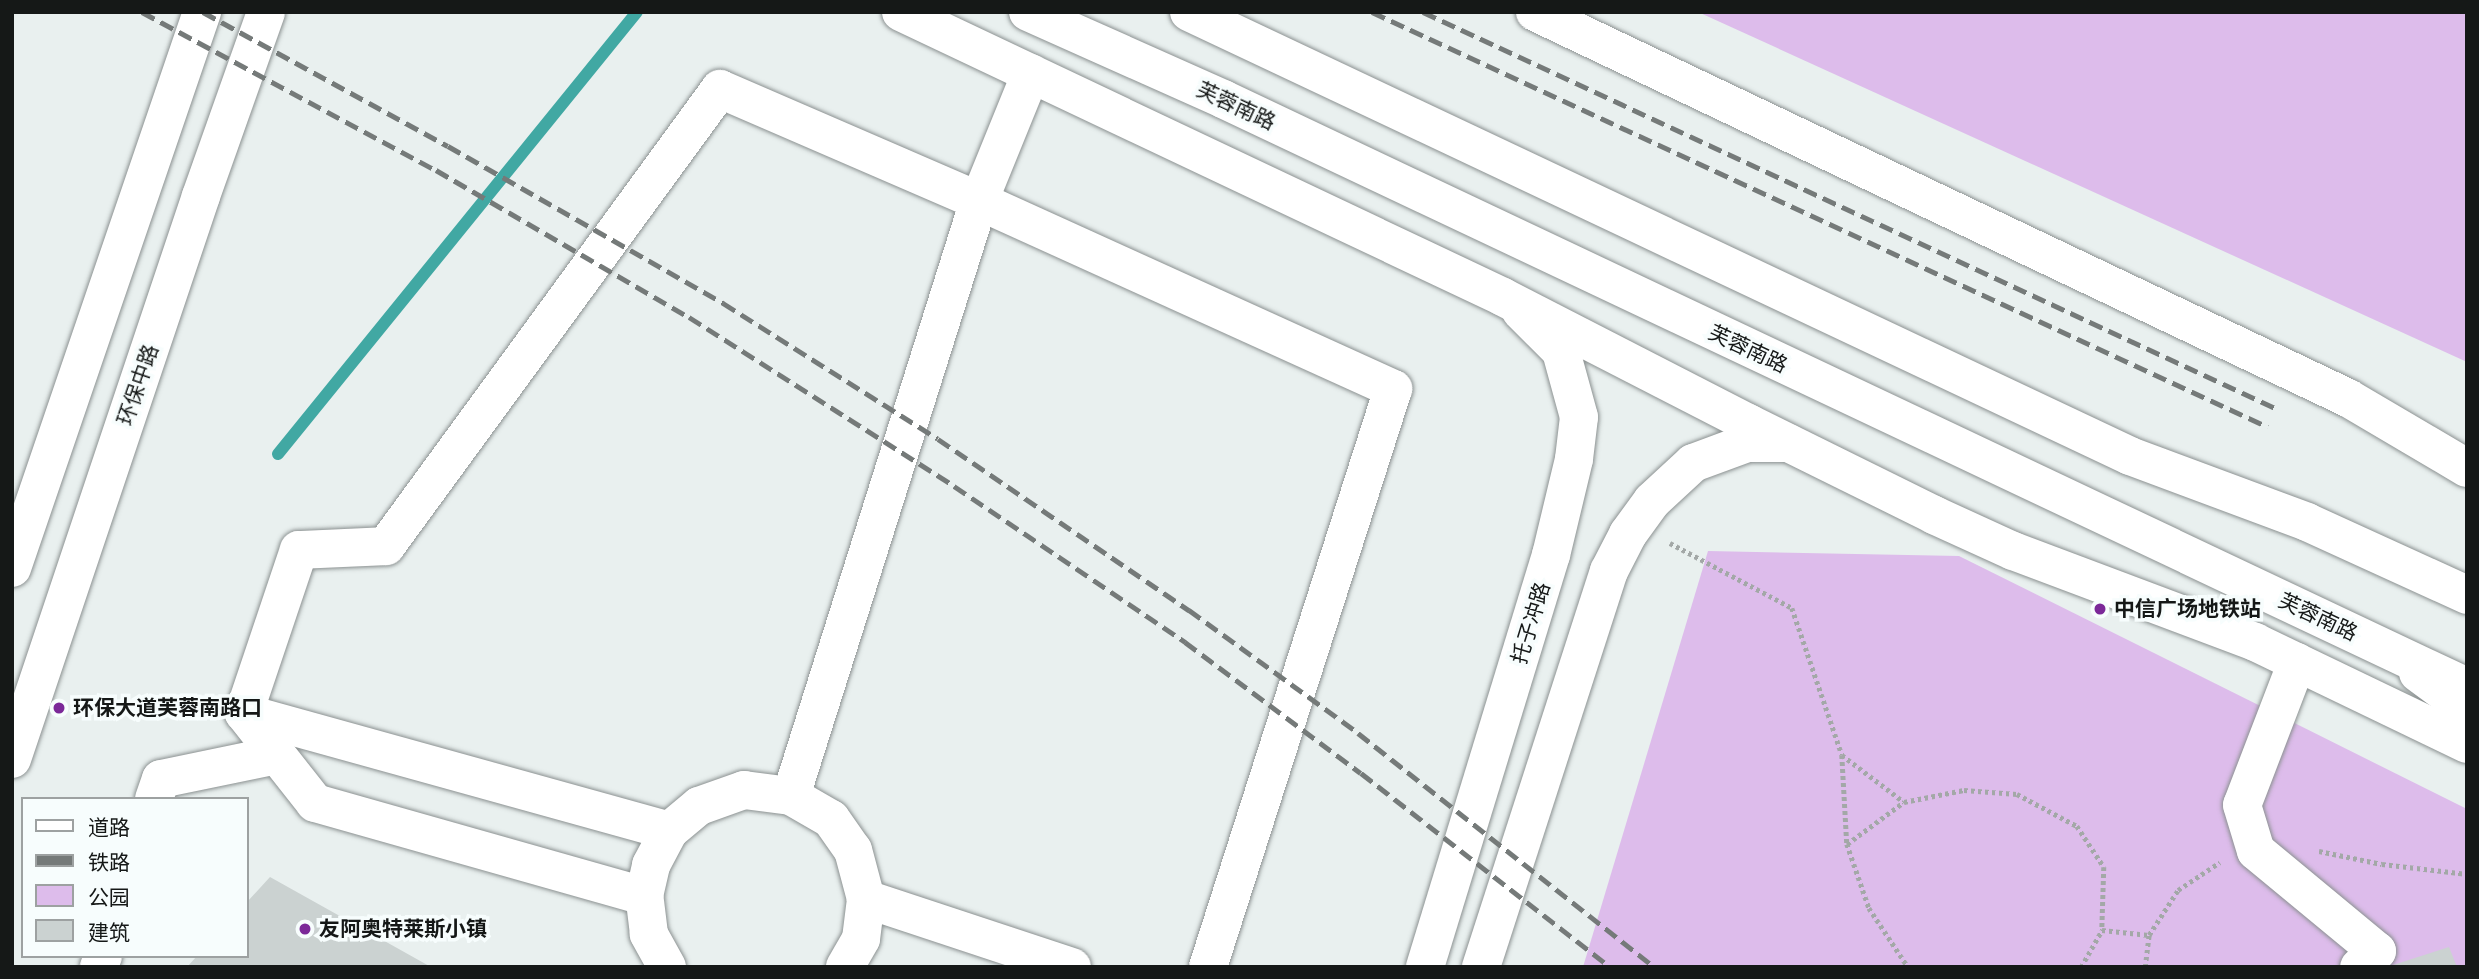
<!DOCTYPE html>
<meta charset="utf-8">
<style>
body{margin:0}
#map{position:relative;width:2479px;height:979px;overflow:hidden;background:#e9f0ef;font-family:"Roboto Serif","Noto Sans SC",serif}
div>[style]{position:absolute}
[style*='--x']{left:calc(var(--x)*1px);top:calc(var(--y)*1px);width:calc(var(--w)*1px);rotate:calc(var(--a)*1deg)}
.green>*{inset:0;background:#ddbceb}
.stream>*{height:12px;margin:-6px;padding:0 6px;transform-origin:6px;border-radius:6px;background:#41a8a3}
.building>*{inset:0;background:#cbd2d1}
.path>*{height:4.5px;margin-top:-2.25px;transform-origin:0;background:repeating-linear-gradient(90deg,#a3a8a7 0 3.5px,transparent 0 7px)}
.roads{filter:drop-shadow(0 0 2px #8b9191) drop-shadow(0 0 2px #8b9191)}
.minor>*{height:38px;margin:-19px;padding:0 19px;transform-origin:19px;border-radius:19px;background:#fff}
.major>*{height:38px;margin:-19px;padding:0 19px;transform-origin:19px;border-radius:19px;background:#fff}
.highway>*{height:38px;margin:-19px;padding:0 19px;transform-origin:19px;border-radius:19px;background:#fff}
.rail>*{height:5px;margin-top:-2.5px;transform-origin:0;background:repeating-linear-gradient(90deg,#757a79 0 14px,transparent 0 21px)}
.dots>*{width:19px;height:19px;translate:-50% -50%;box-sizing:border-box;border:4px solid #f7fdfd;border-radius:50%}
span{translate:-50% -50%;white-space:nowrap;text-align:center;line-height:1.15;-webkit-text-stroke:7px #f7fdfd;paint-order:stroke}
.street-label{font-size:21px;color:#151817}
.poi-label{font-size:21px;color:#151817;font-weight:700}
.left{translate:0 -50%;text-align:left}
.frame{position:absolute;inset:0;border:14px solid #151817;pointer-events:none}
.legend{position:absolute;left:21px;top:797px;width:228px;height:161px;box-sizing:border-box;background:#f7fdfd;border:2px solid #9da1a1;margin:0;padding:9px 12px;list-style:none;font-size:21px;color:#151817}
.legend li{display:flex;align-items:center;gap:14px;height:35px}
.legend b{width:35px;border:2px solid #9da1a1}
</style>
<div id="map">
<div class="green">
<i style="clip-path:polygon(1698px 12px,2467px 12px,2467px 362px)"></i>
<i style="clip-path:polygon(1708px 551px,1959px 556px,2467px 809px,2467px 967px,1583px 967px)"></i>
</div>
<div class="stream">
<i style="--x:278;--y:454;--w:569;--a:-50.92"></i>
</div>
<div class="building">
<i style="clip-path:polygon(270px 877px,431px 967px,187px 967px,197px 956px,247px 956px,247px 902px)"></i>
<i style="clip-path:polygon(2449px 947px,2457px 967px,2390px 967px,2390px 966px)"></i>
</div>
<div class="path">
<i style="--x:1670;--y:543;--w:138;--a:28"></i>
<i style="--x:1792;--y:608;--w:155;--a:71.2"></i>
<i style="--x:1842;--y:755;--w:89;--a:86.8"></i>
<i style="--x:1847;--y:844;--w:68;--a:71"></i>
<i style="--x:1869;--y:908;--w:71;--a:56.5"></i>
<i style="--x:1842;--y:755;--w:78;--a:37.2"></i>
<i style="--x:1904;--y:802;--w:61;--a:-11.3"></i>
<i style="--x:1964;--y:790;--w:53;--a:4.3"></i>
<i style="--x:2017;--y:794;--w:68;--a:28.1"></i>
<i style="--x:2077;--y:826;--w:49;--a:56.6"></i>
<i style="--x:2104;--y:867;--w:63;--a:91.8"></i>
<i style="--x:1847;--y:844;--w:71;--a:-36.4"></i>
<i style="--x:2319;--y:851;--w:64;--a:11.7"></i>
<i style="--x:2382;--y:864;--w:86;--a:6.7"></i>
<i style="--x:2081;--y:967;--w:43;--a:-60.4"></i>
<i style="--x:2102;--y:930;--w:47;--a:6.1"></i>
<i style="--x:2145;--y:967;--w:32;--a:-83"></i>
<i style="--x:2149;--y:935;--w:54;--a:-57.2"></i>
<i style="--x:2178;--y:890;--w:50;--a:-33.7"></i>
</div>
<div class="roads">
<div class="minor">
<i style="--x:2297;--y:662;--w:153;--a:111"></i>
<i style="--x:2242;--y:805;--w:48;--a:73.1"></i>
<i style="--x:2256;--y:851;--w:157;--a:39.6"></i>
<i style="--x:2377;--y:951;--w:24;--a:138"></i>
<i style="--x:244;--y:713;--w:441;--a:15.5"></i>
<i style="--x:791;--y:796;--w:624;--a:-72.47"></i>
<i style="--x:979;--y:201;--w:138;--a:-67.9"></i>
<i style="--x:154;--y:799;--w:21;--a:-71"></i>
<i style="--x:161;--y:779;--w:118;--a:-11.7"></i>
<i style="--x:644;--y:896;--w:342;--a:-164.2"></i>
<i style="--x:315;--y:803;--w:115;--a:-128.3"></i>
<i style="--x:244;--y:713;--w:172;--a:-71.4"></i>
<i style="--x:299;--y:550;--w:87;--a:-2.6"></i>
<i style="--x:386;--y:546;--w:566;--a:-53.84"></i>
<i style="--x:720;--y:89;--w:282;--a:23.4"></i>
<i style="--x:979;--y:201;--w:455;--a:24.4"></i>
<i style="--x:1393;--y:389;--w:607;--a:107.75"></i>
<i style="--x:866;--y:899;--w:217;--a:18.3"></i>
<i style="--x:99;--y:967;--w:12;--a:-70"></i>
<i style="--x:667;--y:967;--w:38;--a:-119"></i>
<i style="--x:649;--y:934;--w:38;--a:-97"></i>
<i style="--x:644;--y:896;--w:32;--a:-77"></i>
<i style="--x:651;--y:865;--w:38;--a:-62"></i>
<i style="--x:669;--y:831;--w:39;--a:-40"></i>
<i style="--x:699;--y:806;--w:48;--a:-19.6"></i>
<i style="--x:744;--y:790;--w:47;--a:7.3"></i>
<i style="--x:791;--y:796;--w:46;--a:29.9"></i>
<i style="--x:831;--y:819;--w:38;--a:55"></i>
<i style="--x:853;--y:850;--w:51;--a:75.1"></i>
<i style="--x:866;--y:899;--w:40;--a:97.1"></i>
<i style="--x:861;--y:939;--w:32;--a:120"></i>
<i style="--x:1425;--y:967;--w:431;--a:-73"></i>
<i style="--x:1551;--y:555;--w:99;--a:-76.5"></i>
<i style="--x:1574;--y:459;--w:42;--a:-83.2"></i>
<i style="--x:1579;--y:417;--w:68;--a:-105.3"></i>
<i style="--x:1561;--y:351;--w:57;--a:-135"></i>
<i style="--x:1481;--y:967;--w:416;--a:-72.1"></i>
<i style="--x:1609;--y:571;--w:42;--a:-62.8"></i>
<i style="--x:1628;--y:534;--w:41;--a:-54"></i>
<i style="--x:1652;--y:501;--w:56;--a:-42.8"></i>
<i style="--x:1693;--y:463;--w:58;--a:-20.3"></i>
<i style="--x:1747;--y:443;--w:41;--a:0"></i>
</div>
<div class="major">
<i style="--x:901;--y:12;--w:666;--a:25.33"></i>
<i style="--x:1503;--y:297;--w:276;--a:27.2"></i>
<i style="--x:1748;--y:423;--w:208;--a:26.3"></i>
<i style="--x:1934;--y:515;--w:87;--a:24.5"></i>
<i style="--x:2013;--y:551;--w:259;--a:20.6"></i>
<i style="--x:2255;--y:642;--w:235;--a:25.7"></i>
<i style="--x:1535;--y:12;--w:900;--a:25.4"></i>
<i style="--x:2348;--y:398;--w:138;--a:30.5"></i>
<i style="--x:12;--y:568;--w:588;--a:-71.13"></i>
<i style="--x:2418;--y:673;--w:61;--a:36.3"></i>
<i style="--x:12;--y:759;--w:594;--a:-71.44"></i>
<i style="--x:201;--y:196;--w:195;--a:-70.5"></i>
</div>
<div class="highway">
<i style="--x:1028;--y:12;--w:214;--a:24"></i>
<i style="--x:1223;--y:99;--w:1376;--a:25.3"></i>
<i style="--x:1189;--y:12;--w:1040;--a:25.26"></i>
<i style="--x:2130;--y:456;--w:189;--a:20.4"></i>
<i style="--x:2307;--y:522;--w:176;--a:24.5"></i>
</div>
</div>
<div class="rail">
<i style="--x:142;--y:12;--w:334;--a:28.3"></i>
<i style="--x:436;--y:170;--w:293;--a:30.2"></i>
<i style="--x:689;--y:317;--w:314;--a:32.5"></i>
<i style="--x:954;--y:486;--w:279;--a:34"></i>
<i style="--x:1185;--y:642;--w:219;--a:36.7"></i>
<i style="--x:1361;--y:773;--w:316;--a:37.9"></i>
<i style="--x:203;--y:12;--w:279;--a:28.7"></i>
<i style="--x:448;--y:146;--w:317;--a:29.7"></i>
<i style="--x:723;--y:303;--w:254;--a:32.3"></i>
<i style="--x:938;--y:439;--w:304;--a:34.3"></i>
<i style="--x:1189;--y:610;--w:209;--a:36"></i>
<i style="--x:1358;--y:733;--w:377;--a:38.3"></i>
<i style="--x:1372;--y:12;--w:987;--a:24.85"></i>
<i style="--x:1423;--y:12;--w:942;--a:24.93"></i>
</div>
<div class="dots">
<i style="left:2100px;top:609px;background:#7b2898"></i>
<i style="left:59px;top:708px;background:#7b2898"></i>
<i style="left:305px;top:929px;background:#7b2898"></i>
</div>
<div class="street-label">
<span style="left:1236px;top:106px;rotate:25deg">芙蓉南路</span>
<span style="left:1748px;top:349px;rotate:25deg">芙蓉南路</span>
<span style="left:138px;top:385px;rotate:-71deg">环保中路</span>
<span style="left:2318px;top:617px;rotate:25deg">芙蓉南路</span>
<span style="left:1531px;top:623px;rotate:-73deg">托子冲路</span>
</div>
<div class="poi-label">
<span class="left" style="left:2114px;top:609px">中信广场地铁站</span>
<span class="left" style="left:73px;top:708px">环保大道芙蓉南路口</span>
<span class="left" style="left:319px;top:929px">友阿奥特莱斯小镇</span>
</div>
<div class="frame"></div>
<ul class="legend">
<li><b style="height:9px;background:#fff"></b>道路</li>
<li><b style="height:9px;background:#757a79"></b>铁路</li>
<li><b style="height:19px;background:#ddbceb"></b>公园</li>
<li><b style="height:19px;background:#cbd2d1"></b>建筑</li>
</ul>
</div>
